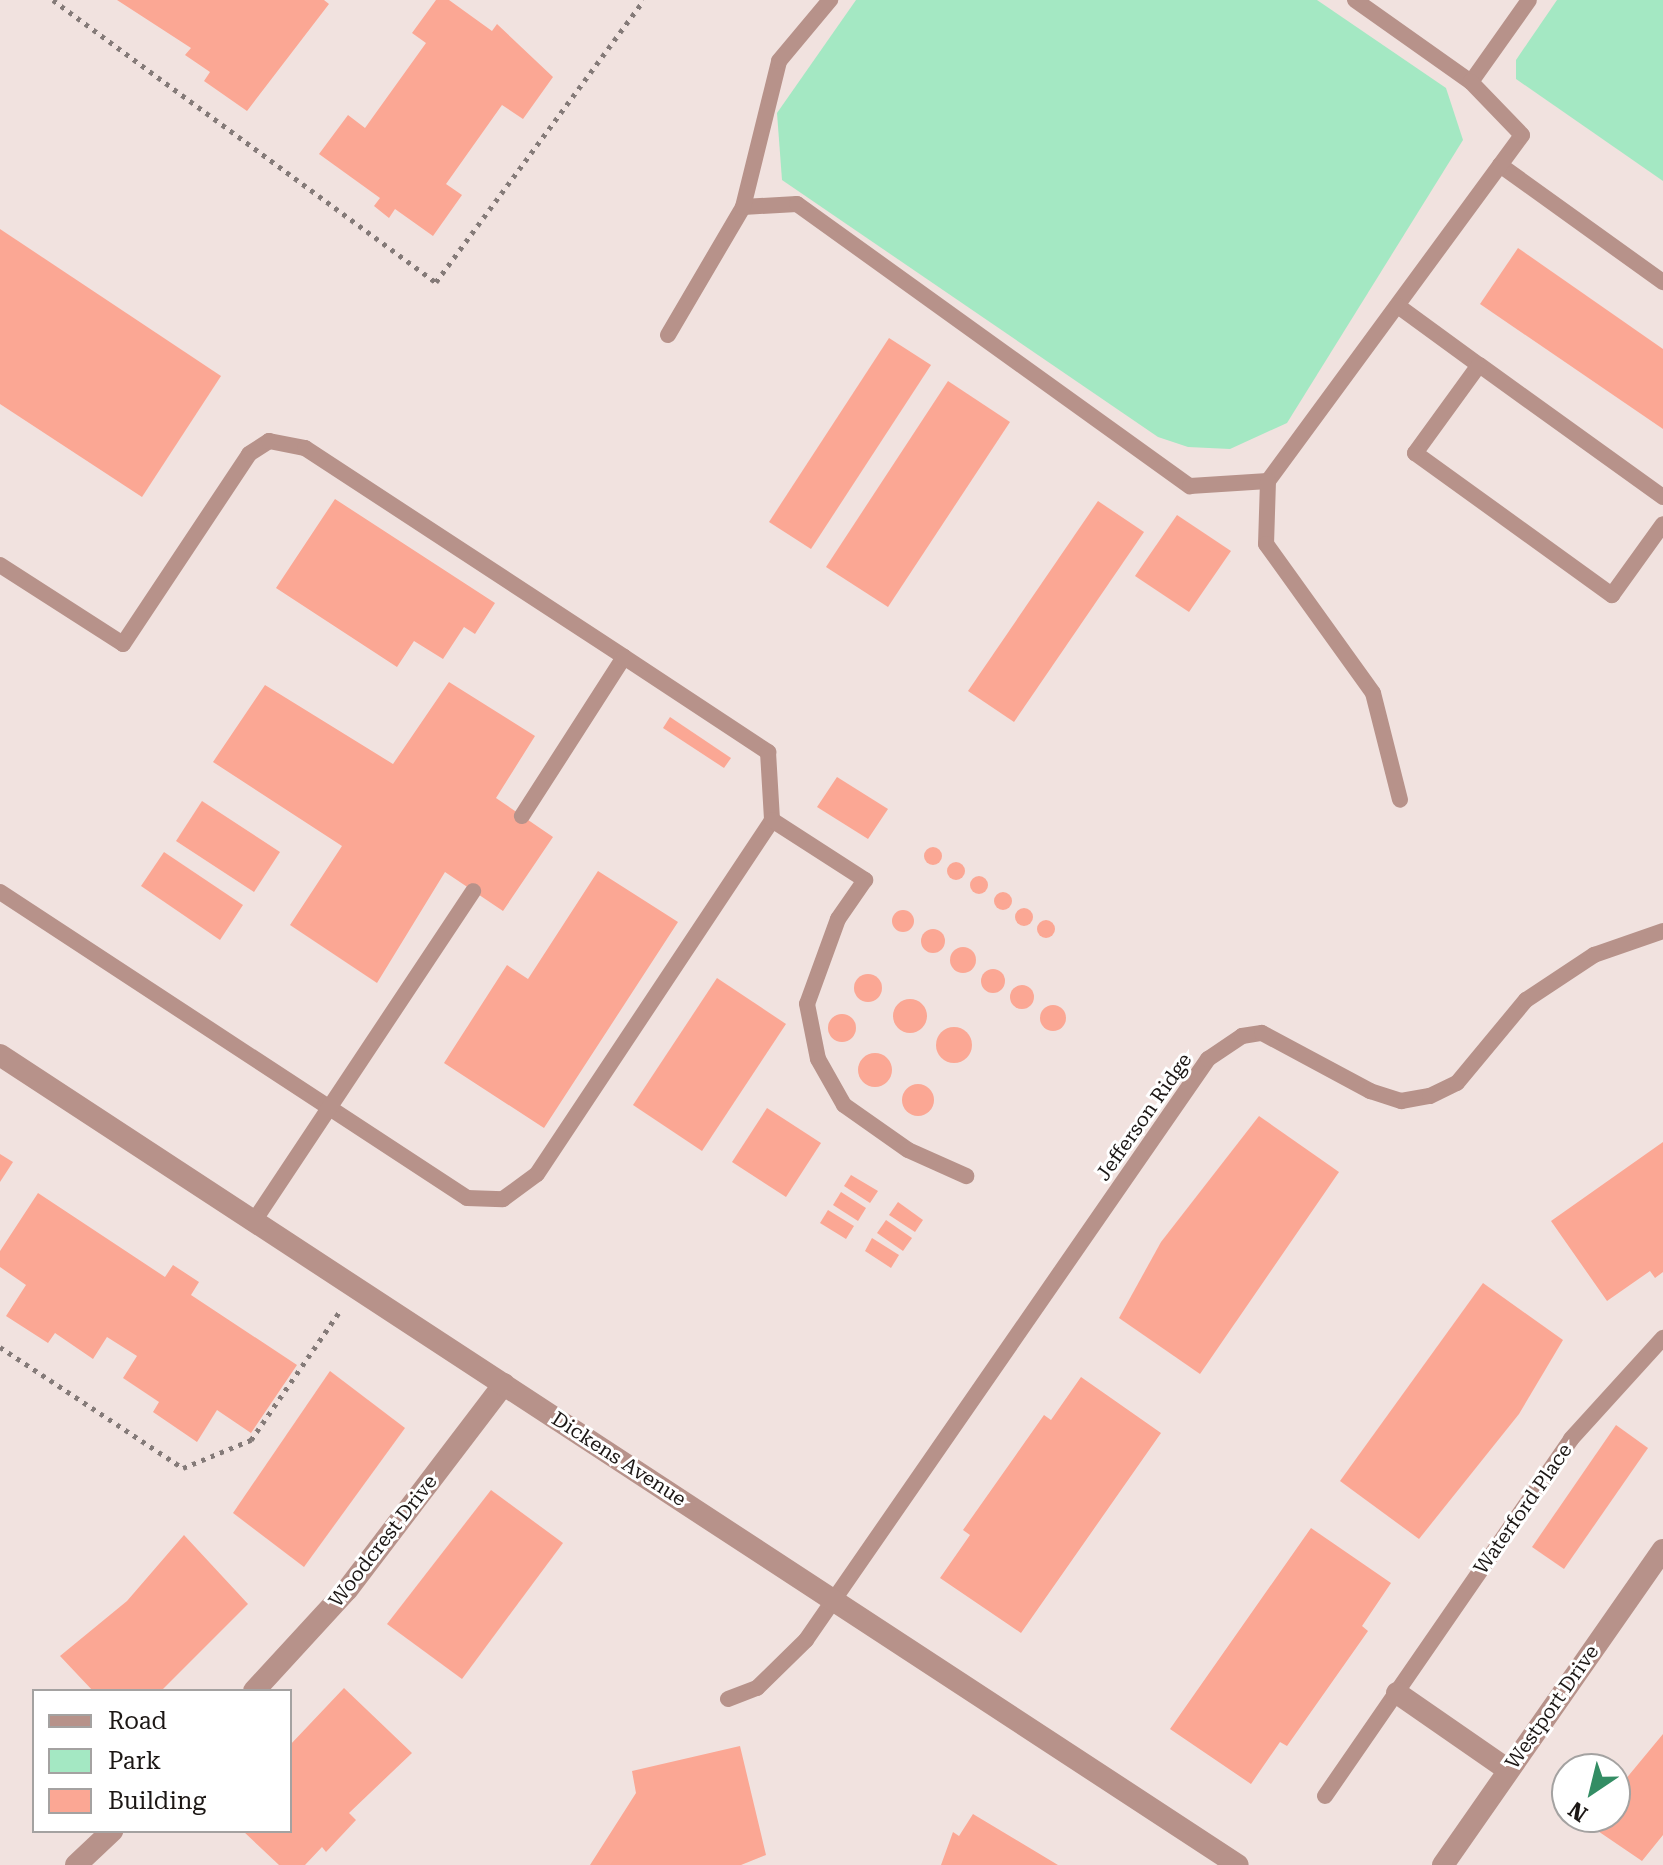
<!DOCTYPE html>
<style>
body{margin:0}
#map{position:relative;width:1663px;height:1865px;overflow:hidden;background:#f1e2df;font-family:"Roboto Serif",serif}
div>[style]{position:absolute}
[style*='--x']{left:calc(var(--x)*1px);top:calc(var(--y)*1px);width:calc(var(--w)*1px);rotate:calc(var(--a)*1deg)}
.green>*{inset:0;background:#a4e8c3}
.building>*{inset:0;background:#fba794}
.round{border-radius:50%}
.path>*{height:5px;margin-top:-2.5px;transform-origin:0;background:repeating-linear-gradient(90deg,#847a78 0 4px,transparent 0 10px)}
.service>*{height:16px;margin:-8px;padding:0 8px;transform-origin:8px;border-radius:8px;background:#b7928a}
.minor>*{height:22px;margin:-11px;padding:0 11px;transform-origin:11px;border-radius:11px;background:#b7928a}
.tertiary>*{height:22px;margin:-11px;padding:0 11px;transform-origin:11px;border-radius:11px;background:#b7928a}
span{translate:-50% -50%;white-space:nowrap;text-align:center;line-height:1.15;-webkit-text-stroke:6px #fff;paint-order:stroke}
.street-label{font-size:20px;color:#1c1715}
.legend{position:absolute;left:32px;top:1689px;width:260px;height:144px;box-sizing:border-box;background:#fff;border:2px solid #a4a2a1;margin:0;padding:10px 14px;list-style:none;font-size:24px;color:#1c1715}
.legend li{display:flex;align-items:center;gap:16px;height:40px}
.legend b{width:40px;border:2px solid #a4a2a1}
.north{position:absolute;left:1551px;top:1753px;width:80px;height:80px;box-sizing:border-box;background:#fff;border:2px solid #a4a2a1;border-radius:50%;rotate:215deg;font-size:22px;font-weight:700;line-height:32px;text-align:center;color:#1c1715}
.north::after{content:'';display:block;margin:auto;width:28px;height:36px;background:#338d64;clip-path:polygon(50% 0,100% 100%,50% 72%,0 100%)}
</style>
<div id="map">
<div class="green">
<i style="clip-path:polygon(856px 0,1317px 0,1446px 88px,1463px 140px,1287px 423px,1230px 449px,1188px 447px,1158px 437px,782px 180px,777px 113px)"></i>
<i style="clip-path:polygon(1557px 0,1663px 0,1663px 181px,1516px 79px,1516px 60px)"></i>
</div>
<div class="building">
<i style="clip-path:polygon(117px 0,324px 0,329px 4px,247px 111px,204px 81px,210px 72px,185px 55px,191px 48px)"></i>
<i style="clip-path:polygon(436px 0,449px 0,492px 31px,497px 24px,553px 77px,523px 119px,502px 105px,446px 184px,462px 195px,433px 236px,395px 209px,389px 218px,374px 206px,380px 198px,319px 154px,348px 115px,365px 128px,426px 43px,412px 33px)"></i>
<i style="clip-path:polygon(0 229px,221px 376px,142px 497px,0 404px)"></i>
<i style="clip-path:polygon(1518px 248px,1663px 349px,1663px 429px,1480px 304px)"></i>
<i style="clip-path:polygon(889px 338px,931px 365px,811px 549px,769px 522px)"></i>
<i style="clip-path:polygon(948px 381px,1010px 422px,888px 607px,826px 567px)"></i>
<i style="clip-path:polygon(335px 499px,495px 603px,475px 634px,464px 627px,443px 659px,414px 641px,397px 667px,276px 588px)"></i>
<i style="clip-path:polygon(1098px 501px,1144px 532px,1014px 722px,968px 691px)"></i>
<i style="clip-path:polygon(1177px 515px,1231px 551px,1189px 612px,1135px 576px)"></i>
<i style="clip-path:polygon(449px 682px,535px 736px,496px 798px,553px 837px,503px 911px,445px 872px,377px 983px,290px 925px,342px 846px,213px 762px,265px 685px,393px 764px)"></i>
<i style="clip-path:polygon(670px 717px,731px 758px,724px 768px,663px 728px)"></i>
<i style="clip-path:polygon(837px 777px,888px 809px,868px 839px,817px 807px)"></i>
<i style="clip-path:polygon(202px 801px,280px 852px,254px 892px,176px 841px)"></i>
<i class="round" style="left:924px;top:847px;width:18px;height:18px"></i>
<i style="clip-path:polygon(164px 852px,243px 905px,220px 940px,141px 886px)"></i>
<i class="round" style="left:947px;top:862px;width:18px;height:18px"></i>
<i style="clip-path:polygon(598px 871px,678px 922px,544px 1128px,444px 1063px,507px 965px,528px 979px)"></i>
<i class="round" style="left:970px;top:876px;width:18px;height:18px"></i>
<i class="round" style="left:994px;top:892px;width:18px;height:18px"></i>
<i class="round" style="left:1015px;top:908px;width:18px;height:18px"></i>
<i class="round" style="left:892px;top:910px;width:22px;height:22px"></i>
<i class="round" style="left:1037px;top:920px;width:18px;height:18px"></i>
<i class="round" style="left:921px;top:929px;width:24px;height:24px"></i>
<i class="round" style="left:950px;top:947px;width:26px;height:26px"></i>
<i class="round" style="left:981px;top:969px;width:24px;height:24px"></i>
<i class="round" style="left:854px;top:974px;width:28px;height:28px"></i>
<i style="clip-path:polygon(717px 978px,786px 1024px,702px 1151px,633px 1105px)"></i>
<i class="round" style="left:1010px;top:985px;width:24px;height:24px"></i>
<i class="round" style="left:893px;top:999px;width:34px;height:34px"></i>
<i class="round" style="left:1040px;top:1005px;width:26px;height:26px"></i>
<i class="round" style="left:828px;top:1014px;width:28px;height:28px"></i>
<i class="round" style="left:936px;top:1027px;width:36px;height:36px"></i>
<i class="round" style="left:858px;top:1053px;width:34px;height:34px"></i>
<i class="round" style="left:902px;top:1084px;width:32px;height:32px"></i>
<i style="clip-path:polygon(767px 1108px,821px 1143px,786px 1197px,732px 1162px)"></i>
<i style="clip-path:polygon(1259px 1116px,1339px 1172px,1200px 1374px,1119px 1318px,1161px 1242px)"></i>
<i style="clip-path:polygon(1663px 1142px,1663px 1272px,1655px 1278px,1650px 1271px,1607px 1301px,1551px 1221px)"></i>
<i style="clip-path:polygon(0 1154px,13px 1162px,0 1182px)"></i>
<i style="clip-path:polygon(851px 1175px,878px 1191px,870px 1203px,844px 1186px)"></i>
<i style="clip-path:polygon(841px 1192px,866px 1208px,858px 1221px,833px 1205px)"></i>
<i style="clip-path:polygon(38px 1193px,165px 1277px,173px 1265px,199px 1282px,191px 1295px,297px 1365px,251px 1433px,217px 1410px,197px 1442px,153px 1412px,159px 1402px,123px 1378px,137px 1356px,107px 1337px,93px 1359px,55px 1333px,48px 1343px,6px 1316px,26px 1285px,0 1267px,0 1251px)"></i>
<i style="clip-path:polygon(898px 1202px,923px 1220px,915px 1232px,889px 1215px)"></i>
<i style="clip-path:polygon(828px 1210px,854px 1226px,846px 1239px,820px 1223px)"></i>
<i style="clip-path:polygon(886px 1220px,912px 1238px,903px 1251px,877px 1233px)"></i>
<i style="clip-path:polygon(872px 1238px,899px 1255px,891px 1268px,865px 1251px)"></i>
<i style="clip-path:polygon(1483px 1283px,1563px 1340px,1519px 1414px,1419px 1539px,1340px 1481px)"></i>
<i style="clip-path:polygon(330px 1371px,405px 1428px,304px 1567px,233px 1513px)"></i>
<i style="clip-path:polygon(1081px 1377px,1161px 1433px,1021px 1633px,940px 1578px,970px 1535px,963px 1530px,1044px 1415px,1051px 1420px)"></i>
<i style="clip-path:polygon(1616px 1425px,1648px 1448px,1564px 1569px,1532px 1547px)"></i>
<i style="clip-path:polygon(491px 1490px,563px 1543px,462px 1679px,387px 1624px)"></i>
<i style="clip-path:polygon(1311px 1528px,1391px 1583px,1362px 1626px,1368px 1631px,1287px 1746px,1280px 1742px,1251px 1784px,1170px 1729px)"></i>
<i style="clip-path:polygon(184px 1535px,248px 1604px,161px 1691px,93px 1691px,60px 1656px,127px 1601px)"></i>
<i style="clip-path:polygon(344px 1688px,412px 1753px,349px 1813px,356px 1820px,326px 1852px,322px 1847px,305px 1865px,279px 1865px,243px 1831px,290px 1831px,290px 1745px)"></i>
<i style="clip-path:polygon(1663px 1734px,1663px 1835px,1642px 1861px,1592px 1827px,1598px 1817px,1615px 1817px,1615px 1792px)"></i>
<i style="clip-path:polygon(740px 1746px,766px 1855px,741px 1865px,590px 1865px,636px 1793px,632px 1771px)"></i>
<i style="clip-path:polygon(973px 1814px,1058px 1865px,941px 1865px,953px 1832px,959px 1836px)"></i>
</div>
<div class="path">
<i style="--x:53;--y:0;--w:476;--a:36.4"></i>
<i style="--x:436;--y:282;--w:350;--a:-53.6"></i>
<i style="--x:0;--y:1347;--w:219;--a:33.5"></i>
<i style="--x:183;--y:1468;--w:74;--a:-22.4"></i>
<i style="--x:251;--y:1440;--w:157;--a:-55.4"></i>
</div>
<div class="service">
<i style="--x:1355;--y:0;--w:142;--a:35.3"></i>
<i style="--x:1471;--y:82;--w:100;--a:-54.7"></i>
<i style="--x:1500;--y:165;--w:201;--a:35.7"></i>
<i style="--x:743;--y:207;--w:54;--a:-3.2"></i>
<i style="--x:797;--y:204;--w:484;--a:35.7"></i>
<i style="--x:1190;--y:486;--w:78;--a:-3.7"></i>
<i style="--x:1268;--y:481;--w:429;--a:-53.7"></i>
<i style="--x:1522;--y:135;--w:74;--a:-133.9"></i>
<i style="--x:1398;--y:306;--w:100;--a:36.1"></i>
<i style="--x:668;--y:335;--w:148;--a:-59.6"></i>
<i style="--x:743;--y:207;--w:150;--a:-76.1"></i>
<i style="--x:779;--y:61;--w:80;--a:-50.1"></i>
<i style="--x:1268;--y:481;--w:63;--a:91.8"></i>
<i style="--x:1266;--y:544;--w:183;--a:54.3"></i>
<i style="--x:1373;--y:693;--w:110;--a:75.8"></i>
<i style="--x:1663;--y:497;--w:226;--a:-144.3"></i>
<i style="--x:1479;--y:365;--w:109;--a:126"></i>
<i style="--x:1415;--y:453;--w:243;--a:35.8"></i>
<i style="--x:1612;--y:595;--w:87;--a:-54.3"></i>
<i style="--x:0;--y:565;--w:146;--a:32.7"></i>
<i style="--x:123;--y:644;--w:228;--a:-56.4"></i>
<i style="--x:249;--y:454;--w:24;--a:-33"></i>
<i style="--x:269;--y:441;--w:37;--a:11"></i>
<i style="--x:305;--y:448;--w:381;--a:33.2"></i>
<i style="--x:624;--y:657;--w:189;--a:122.7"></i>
<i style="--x:624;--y:657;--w:173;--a:33.4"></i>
<i style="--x:768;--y:752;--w:68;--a:86.6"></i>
<i style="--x:0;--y:892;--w:558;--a:33.23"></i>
<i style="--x:467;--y:1198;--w:36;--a:2"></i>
<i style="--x:503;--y:1199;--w:42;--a:-36.3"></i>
<i style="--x:537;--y:1174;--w:425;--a:-56.4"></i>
<i style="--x:772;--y:820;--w:111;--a:32.8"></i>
<i style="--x:865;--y:880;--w:47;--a:124.7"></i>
<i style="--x:838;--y:919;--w:90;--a:110"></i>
<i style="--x:807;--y:1004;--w:56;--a:78.7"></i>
<i style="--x:818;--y:1059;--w:53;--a:60.5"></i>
<i style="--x:844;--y:1105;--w:78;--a:35.1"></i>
<i style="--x:908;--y:1150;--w:64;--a:24.1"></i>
<i style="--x:254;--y:1221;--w:396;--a:-56.4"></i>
<i style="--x:728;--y:1699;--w:31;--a:-21"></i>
<i style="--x:757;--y:1688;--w:69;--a:-44.4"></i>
<i style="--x:806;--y:1640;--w:707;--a:-55.32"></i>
<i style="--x:1208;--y:1059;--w:41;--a:-34.1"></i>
<i style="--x:1242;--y:1036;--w:20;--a:-9"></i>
<i style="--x:1262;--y:1033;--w:123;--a:28.2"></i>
<i style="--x:1370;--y:1091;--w:33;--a:18"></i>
<i style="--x:1401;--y:1101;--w:29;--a:-10"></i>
<i style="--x:1430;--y:1096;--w:30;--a:-26"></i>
<i style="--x:1457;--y:1083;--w:108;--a:-50.3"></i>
<i style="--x:1526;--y:1000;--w:82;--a:-33.5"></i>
<i style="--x:1594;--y:955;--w:73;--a:-19.2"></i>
<i style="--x:1325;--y:1796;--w:434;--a:-55.4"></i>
<i style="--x:1571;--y:1439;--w:137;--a:-47.7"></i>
</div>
<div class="minor">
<i style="--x:254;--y:1691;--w:137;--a:-47.4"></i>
<i style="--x:347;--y:1590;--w:259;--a:-52.7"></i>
<i style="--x:1397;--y:1693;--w:135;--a:34.7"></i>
<i style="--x:76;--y:1865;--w:50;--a:-43.4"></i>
<i style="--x:1443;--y:1865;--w:384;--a:-55.1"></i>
</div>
<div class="tertiary">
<i style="--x:0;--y:1055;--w:1479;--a:33.2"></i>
</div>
<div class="street-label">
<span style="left:1144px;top:1117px;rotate:-55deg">Jefferson Ridge</span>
<span style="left:619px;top:1459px;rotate:33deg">Dickens Avenue</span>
<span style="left:1523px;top:1509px;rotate:-55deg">Waterford Place</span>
<span style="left:383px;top:1541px;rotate:-52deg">Woodcrest Drive</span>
<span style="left:1552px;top:1707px;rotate:-55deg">Westport Drive</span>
</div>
<ul class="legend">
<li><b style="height:10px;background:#b7928a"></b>Road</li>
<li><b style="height:22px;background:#a4e8c3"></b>Park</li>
<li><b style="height:22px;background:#fba794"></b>Building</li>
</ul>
<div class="north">N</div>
</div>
